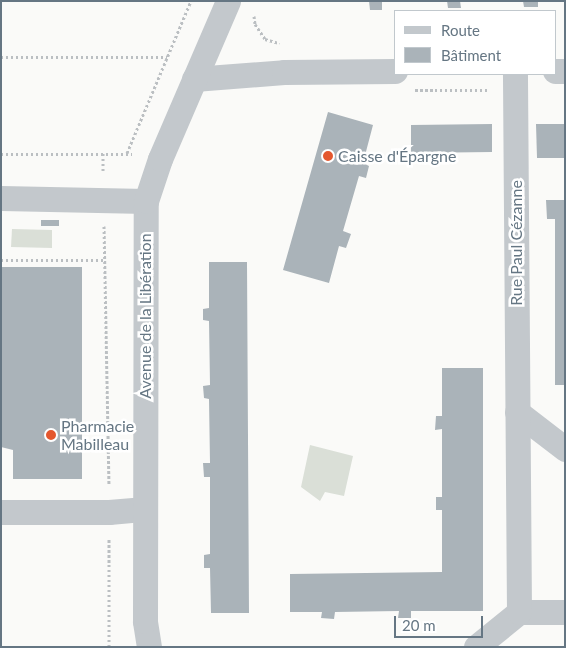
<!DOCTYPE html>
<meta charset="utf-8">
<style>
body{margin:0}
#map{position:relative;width:566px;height:648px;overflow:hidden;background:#fafaf8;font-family:Lato,sans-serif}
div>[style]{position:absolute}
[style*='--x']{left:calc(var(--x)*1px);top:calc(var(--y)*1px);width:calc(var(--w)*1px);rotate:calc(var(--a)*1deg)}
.green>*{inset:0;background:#dadfd7}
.building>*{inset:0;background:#aab3b9}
.path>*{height:3px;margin-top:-1.5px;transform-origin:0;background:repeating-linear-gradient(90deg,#bbbfc2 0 2.5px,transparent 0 5px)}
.street>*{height:25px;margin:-12.5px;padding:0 12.5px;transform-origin:12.5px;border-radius:12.5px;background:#c3c8cc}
.dots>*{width:14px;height:14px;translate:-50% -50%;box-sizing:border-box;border:2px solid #fff;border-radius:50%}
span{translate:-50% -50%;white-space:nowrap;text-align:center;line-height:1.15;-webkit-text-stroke:5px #fff;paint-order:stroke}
.poi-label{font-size:16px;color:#657683}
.left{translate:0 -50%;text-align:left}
.street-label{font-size:16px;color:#657683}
.frame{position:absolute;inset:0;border:2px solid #657683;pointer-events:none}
.legend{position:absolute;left:394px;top:10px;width:162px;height:65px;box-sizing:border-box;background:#fff;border:1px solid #c1c8cd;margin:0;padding:6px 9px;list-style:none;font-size:15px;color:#657683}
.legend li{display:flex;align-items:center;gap:10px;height:25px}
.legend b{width:25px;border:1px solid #c1c8cd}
.scale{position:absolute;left:394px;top:616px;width:89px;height:22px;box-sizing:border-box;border:2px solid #657683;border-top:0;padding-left:6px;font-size:15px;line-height:18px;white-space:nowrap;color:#657683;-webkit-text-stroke:4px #fff;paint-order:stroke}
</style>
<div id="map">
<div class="green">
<i style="clip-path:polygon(12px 229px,52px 230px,52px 248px,11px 247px)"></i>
<i style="clip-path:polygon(310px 445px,353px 456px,344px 496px,325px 492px,320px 501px,301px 487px)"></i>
</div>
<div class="building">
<i style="clip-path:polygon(369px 1px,382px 1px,382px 10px,370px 10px)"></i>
<i style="clip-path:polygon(447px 1px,460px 1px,461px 8px,448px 8px)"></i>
<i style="clip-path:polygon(523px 1px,538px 1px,538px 7px,524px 7px)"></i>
<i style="clip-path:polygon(328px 112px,373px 125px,363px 163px,369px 166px,366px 178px,359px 176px,343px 231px,351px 234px,346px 248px,339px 246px,329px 283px,283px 270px)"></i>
<i style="clip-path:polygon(492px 124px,492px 152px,411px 153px,411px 125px)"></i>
<i style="clip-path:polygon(536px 124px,565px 124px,565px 158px,537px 158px)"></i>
<i style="clip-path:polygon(546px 200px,565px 200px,565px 385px,555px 385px,555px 219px,547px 219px)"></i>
<i style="clip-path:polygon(41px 220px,59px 220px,59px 226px,41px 226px)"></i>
<i style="clip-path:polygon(209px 262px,247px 262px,249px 613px,211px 613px,210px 568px,204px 568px,204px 555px,210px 554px,210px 477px,204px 477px,203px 463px,210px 463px,209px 399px,204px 398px,203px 386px,210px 385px,209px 321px,203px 320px,203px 309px,209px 308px)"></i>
<i style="clip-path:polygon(1px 267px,82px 267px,82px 479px,13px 479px,13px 450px,1px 447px)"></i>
<i style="clip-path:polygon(442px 368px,483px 368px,483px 611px,411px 611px,411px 618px,398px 618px,399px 611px,335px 612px,334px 619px,321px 618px,322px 612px,290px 612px,290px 574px,442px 572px,442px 510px,436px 510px,436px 497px,442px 497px,442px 429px,435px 430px,436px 416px,442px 416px)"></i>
</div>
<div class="path">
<i style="--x:254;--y:16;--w:8;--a:83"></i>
<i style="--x:255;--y:24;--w:18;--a:56"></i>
<i style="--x:265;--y:39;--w:15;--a:16"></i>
<i style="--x:1;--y:57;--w:166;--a:0"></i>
<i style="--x:415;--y:90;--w:72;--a:0"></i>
<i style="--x:103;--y:153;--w:19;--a:90"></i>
<i style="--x:127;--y:153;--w:165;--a:-67.2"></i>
<i style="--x:1;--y:154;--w:131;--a:0"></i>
<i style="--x:104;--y:226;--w:259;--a:88.9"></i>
<i style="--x:1;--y:260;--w:104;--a:0"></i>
<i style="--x:109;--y:647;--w:108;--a:-90"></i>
</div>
<div class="street">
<i style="--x:555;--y:71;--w:10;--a:0"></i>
<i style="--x:194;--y:79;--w:90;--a:-4.4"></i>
<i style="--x:284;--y:72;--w:111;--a:-0.5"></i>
<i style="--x:1;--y:198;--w:145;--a:1.2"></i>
<i style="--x:517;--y:412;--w:61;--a:37.6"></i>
<i style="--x:1;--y:512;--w:108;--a:0"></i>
<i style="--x:109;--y:512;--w:36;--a:-5"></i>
<i style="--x:519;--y:612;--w:46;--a:0"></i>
<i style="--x:149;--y:647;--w:26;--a:-99"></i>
<i style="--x:145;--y:621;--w:420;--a:-89.9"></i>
<i style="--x:146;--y:201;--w:44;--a:-71.6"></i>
<i style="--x:160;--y:159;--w:172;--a:-66.7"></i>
<i style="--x:476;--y:647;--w:55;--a:-39.1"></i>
<i style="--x:519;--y:612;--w:538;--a:-90.43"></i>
</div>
<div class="dots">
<i style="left:328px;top:156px;background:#e4572e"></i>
<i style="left:51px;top:435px;background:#e4572e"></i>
</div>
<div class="poi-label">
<span class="left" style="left:338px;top:156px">Caisse d'Épargne</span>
<span class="left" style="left:61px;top:435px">Pharmacie<br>Mabilleau</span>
</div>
<div class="street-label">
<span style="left:516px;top:243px;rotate:-90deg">Rue Paul Cézanne</span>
<span style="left:145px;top:316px;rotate:-90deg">Avenue de la Libération</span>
</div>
<div class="frame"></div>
<ul class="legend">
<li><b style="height:6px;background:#c3c8cc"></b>Route</li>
<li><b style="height:14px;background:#aab3b9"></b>Bâtiment</li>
</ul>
<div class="scale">20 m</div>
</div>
